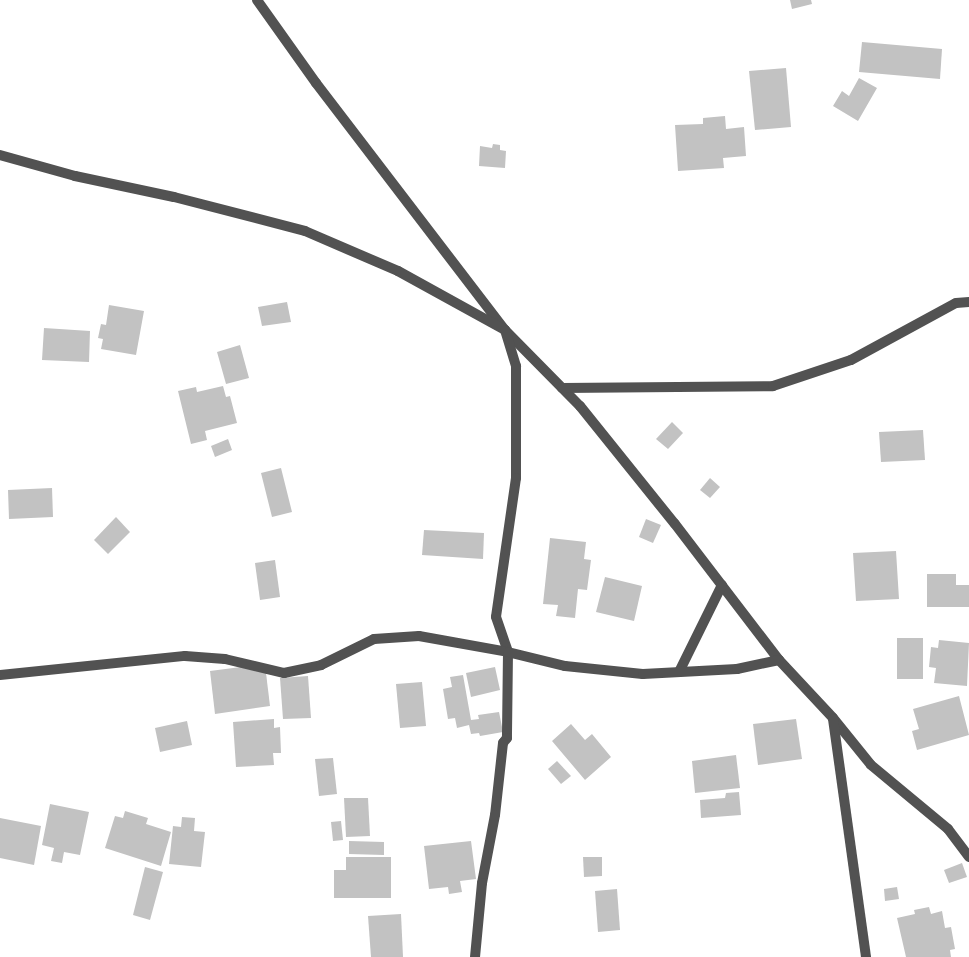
<!DOCTYPE html>
<style>
body{margin:0}
#map{position:relative;width:969px;height:957px;overflow:hidden;background:#fff;font-family:"Titillium Web",sans-serif}
div>[style]{position:absolute}
[style*='--x']{left:calc(var(--x)*1px);top:calc(var(--y)*1px);width:calc(var(--w)*1px);rotate:calc(var(--a)*1deg)}
.building>*{inset:0;background:#c2c2c2}
.minor>*{height:10px;margin:-5px;padding:0 5px;transform-origin:5px;border-radius:5px;background:#525252}
span{translate:-50% -50%;white-space:nowrap;text-align:center;line-height:1.15;-webkit-text-stroke:4px #fff;paint-order:stroke}
</style>
<div id="map">
<div class="building">
<i style="clip-path:polygon(790px 0,811px 0,812px 4px,792px 9px)"></i>
<i style="clip-path:polygon(862px 42px,942px 49px,940px 79px,859px 72px)"></i>
<i style="clip-path:polygon(786px 68px,791px 127px,755px 130px,749px 71px)"></i>
<i style="clip-path:polygon(859px 78px,877px 88px,858px 121px,833px 106px,842px 91px,849px 96px)"></i>
<i style="clip-path:polygon(725px 116px,726px 129px,744px 127px,746px 156px,723px 158px,724px 168px,678px 171px,675px 125px,703px 124px,703px 118px)"></i>
<i style="clip-path:polygon(493px 144px,500px 145px,500px 150px,506px 151px,505px 168px,479px 166px,480px 146px,492px 148px)"></i>
<i style="clip-path:polygon(287px 302px,291px 322px,262px 326px,258px 307px)"></i>
<i style="clip-path:polygon(109px 305px,144px 311px,136px 355px,101px 349px,103px 339px,98px 338px,101px 324px,106px 325px)"></i>
<i style="clip-path:polygon(44px 328px,90px 331px,89px 362px,42px 360px)"></i>
<i style="clip-path:polygon(240px 345px,249px 378px,226px 384px,217px 352px)"></i>
<i style="clip-path:polygon(223px 386px,226px 397px,230px 396px,237px 423px,205px 431px,207px 440px,191px 444px,178px 391px,196px 387px,197px 392px)"></i>
<i style="clip-path:polygon(672px 422px,683px 433px,668px 449px,656px 439px)"></i>
<i style="clip-path:polygon(923px 430px,925px 460px,881px 462px,879px 432px)"></i>
<i style="clip-path:polygon(228px 439px,232px 450px,215px 457px,211px 446px)"></i>
<i style="clip-path:polygon(281px 468px,292px 512px,272px 517px,261px 473px)"></i>
<i style="clip-path:polygon(710px 478px,720px 487px,710px 498px,700px 490px)"></i>
<i style="clip-path:polygon(52px 488px,53px 517px,9px 519px,8px 490px)"></i>
<i style="clip-path:polygon(116px 517px,130px 532px,108px 554px,94px 540px)"></i>
<i style="clip-path:polygon(646px 519px,661px 525px,653px 543px,639px 537px)"></i>
<i style="clip-path:polygon(424px 530px,484px 533px,483px 559px,422px 555px)"></i>
<i style="clip-path:polygon(550px 538px,586px 542px,584px 559px,591px 560px,587px 590px,578px 589px,575px 618px,556px 616px,558px 605px,543px 604px)"></i>
<i style="clip-path:polygon(896px 551px,899px 599px,856px 601px,853px 553px)"></i>
<i style="clip-path:polygon(275px 560px,280px 597px,260px 600px,255px 563px)"></i>
<i style="clip-path:polygon(927px 574px,956px 574px,956px 585px,969px 585px,969px 607px,927px 607px)"></i>
<i style="clip-path:polygon(605px 577px,642px 586px,634px 621px,596px 612px)"></i>
<i style="clip-path:polygon(897px 638px,923px 638px,923px 679px,897px 679px)"></i>
<i style="clip-path:polygon(939px 640px,969px 643px,967px 686px,934px 683px,936px 668px,929px 667px,931px 647px,938px 648px)"></i>
<i style="clip-path:polygon(241px 667px,266px 673px,270px 706px,215px 714px,210px 671px)"></i>
<i style="clip-path:polygon(495px 667px,500px 690px,471px 697px,466px 673px)"></i>
<i style="clip-path:polygon(463px 675px,471px 720px,479px 719px,478px 715px,499px 712px,503px 732px,480px 736px,479px 733px,471px 734px,469px 725px,457px 728px,455px 718px,448px 719px,443px 689px,452px 687px,450px 677px)"></i>
<i style="clip-path:polygon(308px 676px,311px 718px,283px 719px,280px 678px)"></i>
<i style="clip-path:polygon(422px 682px,426px 726px,400px 728px,396px 684px)"></i>
<i style="clip-path:polygon(959px 696px,969px 735px,917px 750px,912px 731px,919px 729px,913px 709px)"></i>
<i style="clip-path:polygon(274px 719px,274px 728px,280px 727px,281px 753px,273px 753px,274px 765px,236px 767px,233px 722px)"></i>
<i style="clip-path:polygon(796px 719px,802px 759px,758px 765px,753px 724px)"></i>
<i style="clip-path:polygon(187px 721px,192px 745px,160px 752px,155px 728px)"></i>
<i style="clip-path:polygon(571px 724px,585px 740px,592px 734px,611px 757px,585px 780px,552px 741px)"></i>
<i style="clip-path:polygon(736px 755px,740px 788px,695px 793px,692px 761px)"></i>
<i style="clip-path:polygon(333px 758px,337px 794px,319px 796px,315px 759px)"></i>
<i style="clip-path:polygon(557px 761px,571px 776px,561px 784px,548px 769px)"></i>
<i style="clip-path:polygon(739px 792px,741px 815px,701px 818px,700px 800px,725px 798px,726px 793px)"></i>
<i style="clip-path:polygon(344px 798px,368px 798px,370px 836px,346px 837px)"></i>
<i style="clip-path:polygon(50px 804px,89px 812px,80px 855px,64px 852px,62px 863px,51px 861px,54px 848px,42px 845px)"></i>
<i style="clip-path:polygon(125px 811px,148px 818px,146px 824px,171px 832px,161px 866px,105px 848px,115px 816px,123px 818px)"></i>
<i style="clip-path:polygon(182px 817px,195px 818px,194px 831px,205px 832px,201px 867px,169px 864px,173px 826px,181px 827px)"></i>
<i style="clip-path:polygon(0 818px,41px 826px,34px 865px,0 858px)"></i>
<i style="clip-path:polygon(341px 821px,343px 840px,333px 841px,331px 822px)"></i>
<i style="clip-path:polygon(349px 841px,384px 842px,384px 855px,349px 854px)"></i>
<i style="clip-path:polygon(471px 841px,476px 879px,460px 881px,462px 892px,449px 894px,448px 887px,429px 889px,424px 846px)"></i>
<i style="clip-path:polygon(346px 857px,391px 857px,391px 898px,334px 898px,334px 870px,346px 870px)"></i>
<i style="clip-path:polygon(583px 857px,602px 857px,602px 876px,584px 877px)"></i>
<i style="clip-path:polygon(962px 863px,967px 877px,949px 883px,944px 870px)"></i>
<i style="clip-path:polygon(145px 867px,163px 872px,150px 920px,133px 915px)"></i>
<i style="clip-path:polygon(897px 887px,899px 899px,885px 901px,884px 889px)"></i>
<i style="clip-path:polygon(617px 889px,620px 930px,598px 932px,595px 891px)"></i>
<i style="clip-path:polygon(929px 907px,931px 914px,942px 911px,945px 928px,951px 927px,955px 949px,950px 950px,951px 957px,906px 957px,897px 918px,915px 914px,914px 910px)"></i>
<i style="clip-path:polygon(401px 914px,403px 957px,371px 957px,368px 916px)"></i>
</div>
<div class="minor">
<i style="--x:257;--y:0;--w:102;--a:54.6"></i>
<i style="--x:316;--y:83;--w:311;--a:52.6"></i>
<i style="--x:505;--y:330;--w:107;--a:45.4"></i>
<i style="--x:580;--y:406;--w:151;--a:51.2"></i>
<i style="--x:675;--y:524;--w:171;--a:52.6"></i>
<i style="--x:779;--y:660;--w:79;--a:47"></i>
<i style="--x:833;--y:718;--w:60;--a:51"></i>
<i style="--x:871;--y:765;--w:100;--a:39.7"></i>
<i style="--x:948;--y:829;--w:35;--a:53"></i>
<i style="--x:0;--y:155;--w:78;--a:15.6"></i>
<i style="--x:75;--y:176;--w:101;--a:12"></i>
<i style="--x:174;--y:197;--w:135;--a:14.5"></i>
<i style="--x:305;--y:231;--w:101;--a:23.3"></i>
<i style="--x:398;--y:271;--w:122;--a:28.9"></i>
<i style="--x:505;--y:330;--w:38;--a:73"></i>
<i style="--x:516;--y:366;--w:112;--a:90"></i>
<i style="--x:516;--y:478;--w:140;--a:98.2"></i>
<i style="--x:496;--y:617;--w:37;--a:71"></i>
<i style="--x:508;--y:652;--w:86;--a:90.7"></i>
<i style="--x:507;--y:738;--w:6;--a:129"></i>
<i style="--x:503;--y:743;--w:72;--a:96.3"></i>
<i style="--x:495;--y:815;--w:69;--a:100.8"></i>
<i style="--x:482;--y:883;--w:74;--a:95.4"></i>
<i style="--x:562;--y:388;--w:211;--a:-0.5"></i>
<i style="--x:773;--y:386;--w:82;--a:-18.4"></i>
<i style="--x:851;--y:360;--w:119;--a:-28.5"></i>
<i style="--x:956;--y:303;--w:13;--a:-4"></i>
<i style="--x:679;--y:672;--w:97;--a:-63.7"></i>
<i style="--x:0;--y:675;--w:186;--a:-5.9"></i>
<i style="--x:185;--y:656;--w:40;--a:4.3"></i>
<i style="--x:225;--y:659;--w:61;--a:13.3"></i>
<i style="--x:284;--y:673;--w:38;--a:-12"></i>
<i style="--x:321;--y:665;--w:59;--a:-26.1"></i>
<i style="--x:374;--y:639;--w:45;--a:-3.8"></i>
<i style="--x:419;--y:636;--w:90;--a:10.2"></i>
<i style="--x:508;--y:652;--w:59;--a:13.8"></i>
<i style="--x:565;--y:666;--w:78;--a:5.9"></i>
<i style="--x:643;--y:674;--w:94;--a:-3"></i>
<i style="--x:737;--y:669;--w:43;--a:-12.1"></i>
<i style="--x:833;--y:719;--w:240;--a:82.1"></i>
</div>
</div>
